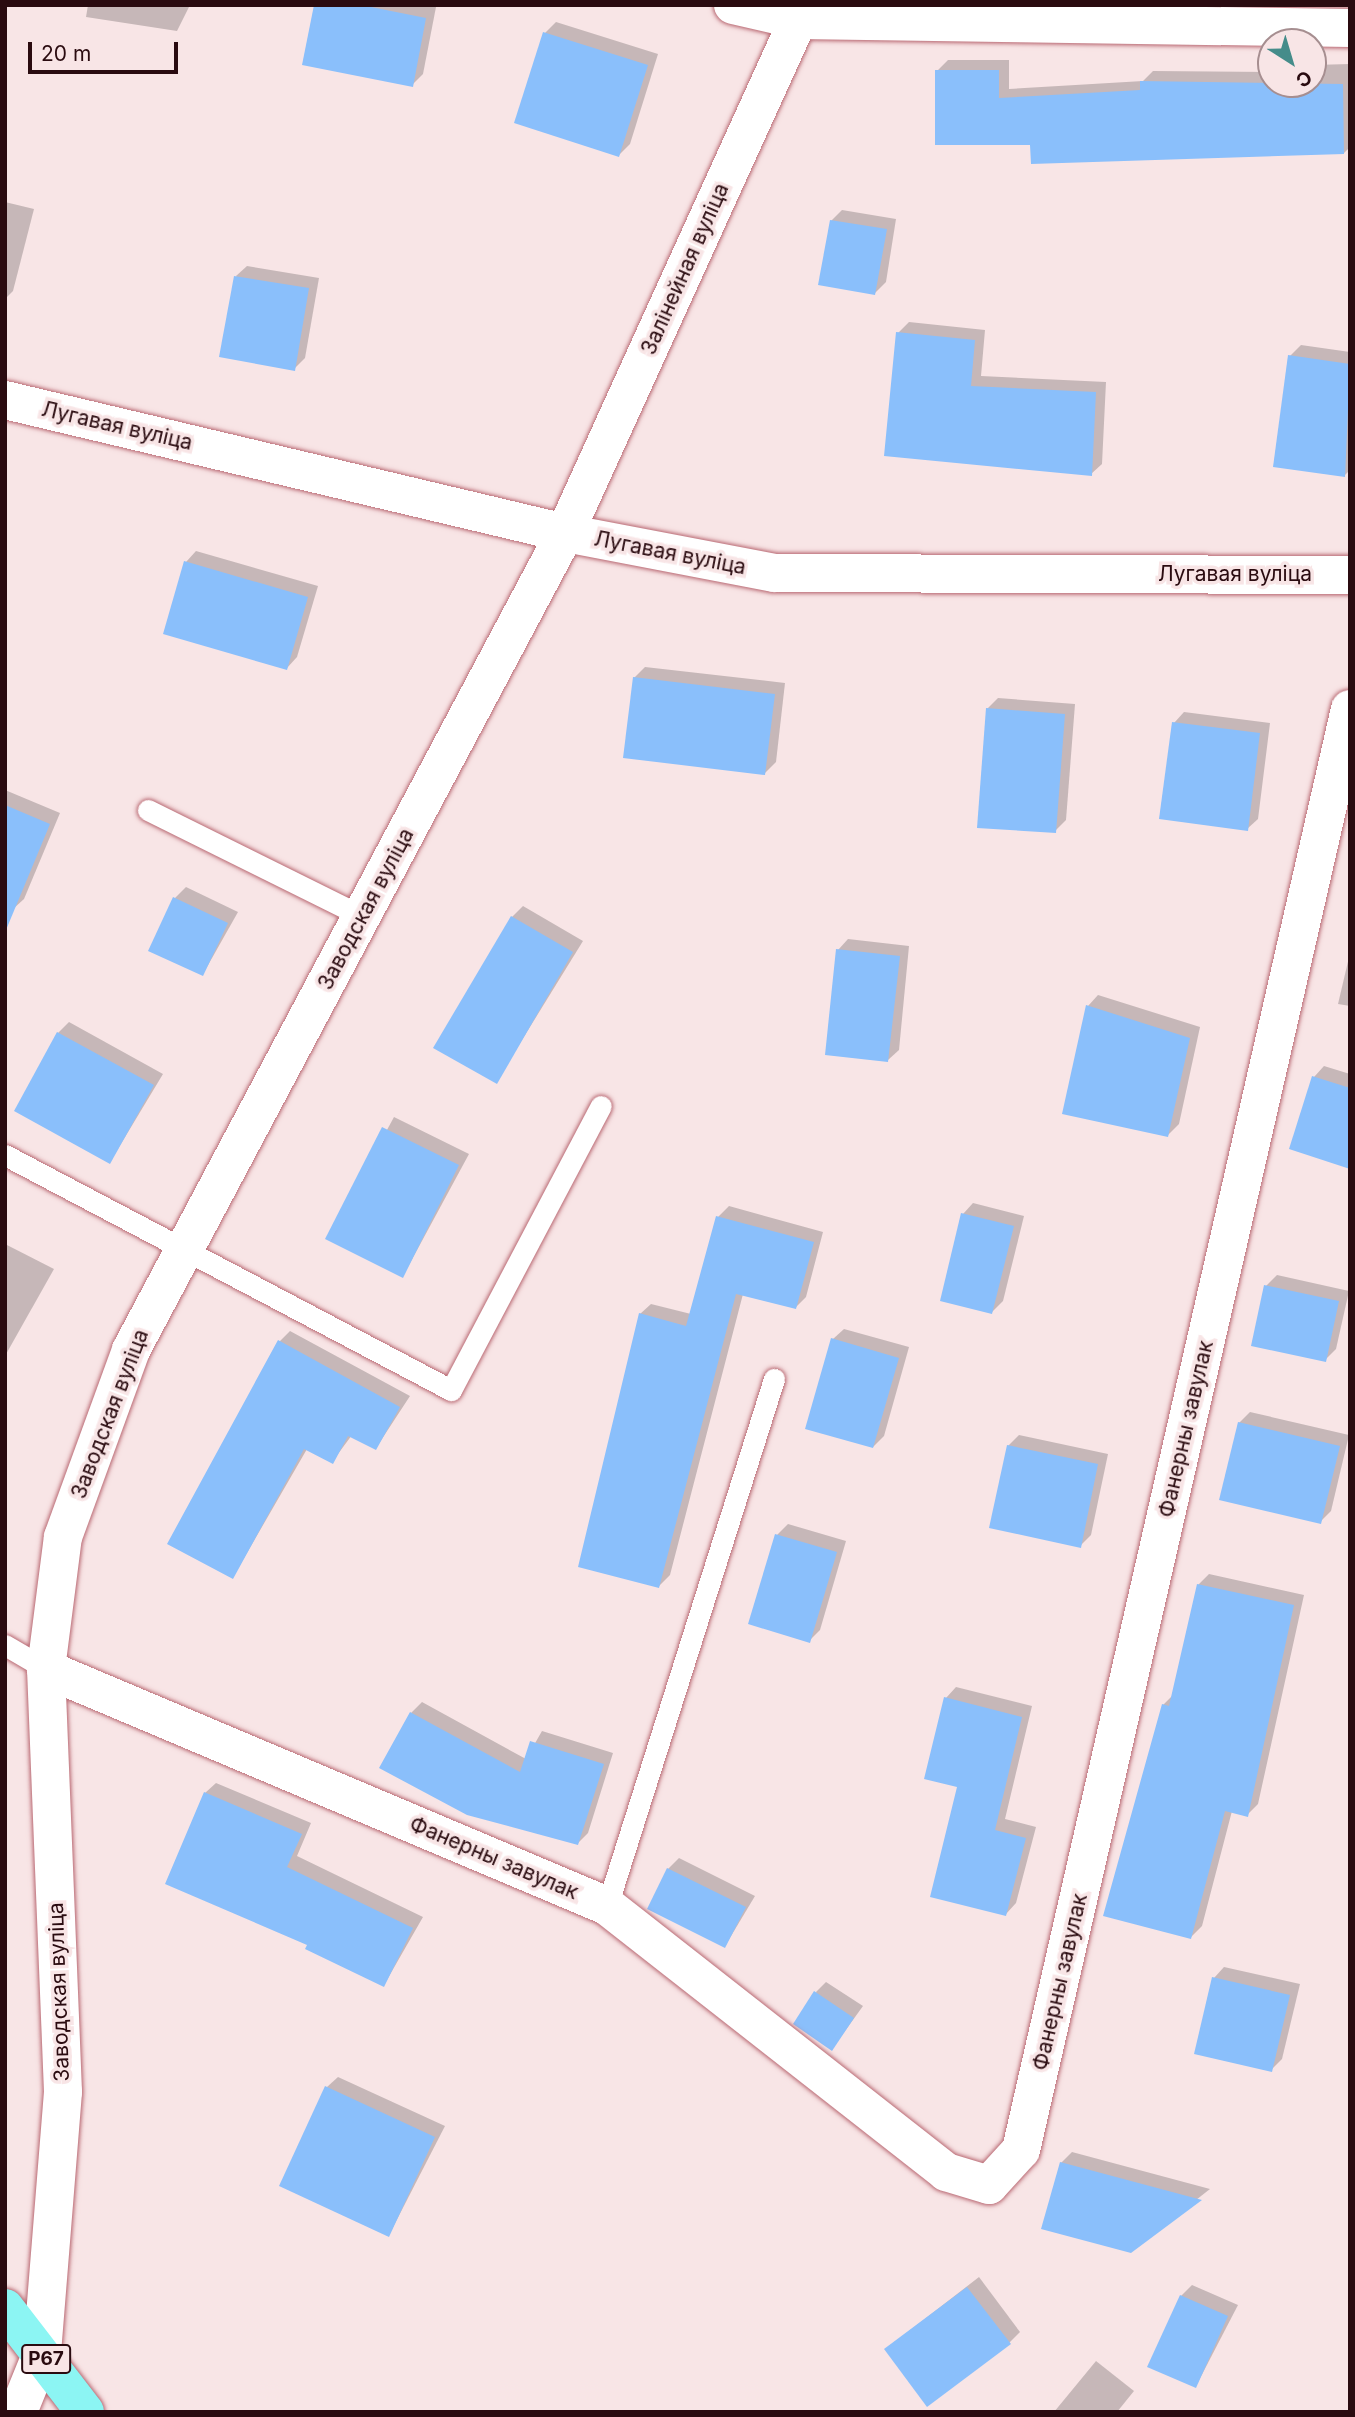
<!DOCTYPE html>
<meta charset="utf-8">
<style>
body{margin:0}
#map{position:relative;width:1355px;height:2417px;overflow:hidden;background:#f8e5e6;font-family:Inter,sans-serif}
div>[style]{position:absolute}
[style*='--x']{left:calc(var(--x)*1px);top:calc(var(--y)*1px);width:calc(var(--w)*1px);rotate:calc(var(--a)*1deg)}
.shadow>*{inset:0;background:#0003}
.building>*{inset:0;background:#8abffb}
.roads{filter:drop-shadow(0 0 2px #b96973) drop-shadow(0 0 2px #b96973)}
.lane>*{height:21px;margin:-10.5px;padding:0 10.5px;transform-origin:10.5px;border-radius:10.5px;background:#fff}
.street>*{height:38px;margin:-19px;padding:0 19px;transform-origin:19px;border-radius:19px;background:#fff}
.secondary>*{height:38px;margin:-19px;padding:0 19px;transform-origin:19px;border-radius:19px;background:#fff}
.primary>*{height:38px;margin:-19px;padding:0 19px;transform-origin:19px;border-radius:19px;background:#8cf5f3}
span{translate:-50% -50%;white-space:nowrap;text-align:center;line-height:1.15;-webkit-text-stroke:7px #f8e5e6;paint-order:stroke}
.shield-label span{padding:2px 5px;background:#f8e5e6;border:2px solid;border-radius:5px;-webkit-text-stroke-width:0}
.shield-label{font-size:19px;color:#2a0b10;font-weight:700}
.street-label{font-size:21px;color:#2a0b10}
.frame{position:absolute;inset:0;border:7px solid #2a0b10;pointer-events:none}
.north{position:absolute;left:1257px;top:28px;width:70px;height:70px;box-sizing:border-box;background:#f8e5e6;border:2px solid #a68e90;border-radius:50%;rotate:143deg;font-size:19px;font-weight:700;line-height:28px;text-align:center;color:#2a0b10}
.north::after{content:'';display:block;margin:auto;width:24px;height:32px;background:#458c8a;clip-path:polygon(50% 0,100% 100%,50% 72%,0 100%)}
.scale{position:absolute;left:28px;top:42px;width:150px;height:32px;box-sizing:border-box;border:4px solid #2a0b10;border-top:0;padding-left:9px;font-size:21px;line-height:24px;white-space:nowrap;color:#2a0b10;-webkit-text-stroke:5px #f8e5e6;paint-order:stroke}
</style>
<div id="map">
<div class="shadow">
<i style="clip-path:polygon(88px 5px,190px 5px,177px 31px,86px 17px)"></i>
<i style="clip-path:polygon(367px 5px,436px 7px,423px 74px,412px 85px)"></i>
<i style="clip-path:polygon(556px 22px,658px 54px,630px 144px,619px 155px,545px 33px)"></i>
<i style="clip-path:polygon(948px 60px,1009px 60px,1009px 89px,1143px 81px,1153px 71px,1271px 72px,1271px 84px,1313px 84px,1313px 65px,1350px 64px,1350px 147px,1344px 153px,1032px 143px,937px 71px)"></i>
<i style="clip-path:polygon(5px 202px,34px 209px,13px 291px,5px 299px)"></i>
<i style="clip-path:polygon(842px 210px,896px 219px,886px 282px,875px 293px,831px 221px)"></i>
<i style="clip-path:polygon(247px 266px,319px 278px,305px 358px,294px 369px,236px 276px)"></i>
<i style="clip-path:polygon(909px 322px,985px 330px,981px 376px,1106px 382px,1102px 464px,1091px 474px,898px 333px)"></i>
<i style="clip-path:polygon(1301px 345px,1350px 352px,1350px 470px,1345px 475px,1290px 356px)"></i>
<i style="clip-path:polygon(196px 551px,318px 586px,297px 657px,287px 668px,186px 562px)"></i>
<i style="clip-path:polygon(645px 667px,785px 683px,776px 762px,765px 773px,634px 678px)"></i>
<i style="clip-path:polygon(998px 698px,1075px 704px,1066px 820px,1055px 831px,987px 709px)"></i>
<i style="clip-path:polygon(1184px 712px,1270px 723px,1258px 819px,1247px 829px,1174px 723px)"></i>
<i style="clip-path:polygon(5px 790px,60px 813px,24px 899px,13px 909px,5px 906px)"></i>
<i style="clip-path:polygon(186px 887px,238px 912px,203px 974px,175px 898px)"></i>
<i style="clip-path:polygon(523px 906px,583px 941px,496px 1082px,512px 917px)"></i>
<i style="clip-path:polygon(848px 939px,909px 946px,899px 1050px,888px 1060px,838px 950px)"></i>
<i style="clip-path:polygon(1350px 953px,1350px 1006px,1338px 1004px)"></i>
<i style="clip-path:polygon(1098px 995px,1200px 1027px,1179px 1124px,1168px 1135px,1088px 1006px)"></i>
<i style="clip-path:polygon(69px 1022px,163px 1074px,110px 1162px,58px 1033px)"></i>
<i style="clip-path:polygon(1324px 1066px,1350px 1074px,1350px 1167px,1314px 1077px)"></i>
<i style="clip-path:polygon(394px 1117px,469px 1154px,403px 1276px,328px 1239px)"></i>
<i style="clip-path:polygon(973px 1203px,1024px 1216px,1003px 1301px,992px 1312px,963px 1214px)"></i>
<i style="clip-path:polygon(729px 1206px,823px 1232px,806px 1297px,795px 1308px,743px 1294px,670px 1575px,659px 1586px,640px 1314px,651px 1304px,691px 1314px,718px 1217px)"></i>
<i style="clip-path:polygon(5px 1244px,54px 1269px,5px 1356px)"></i>
<i style="clip-path:polygon(1277px 1275px,1349px 1291px,1336px 1349px,1325px 1360px,1266px 1286px)"></i>
<i style="clip-path:polygon(844px 1329px,909px 1347px,884px 1436px,873px 1447px,833px 1339px)"></i>
<i style="clip-path:polygon(290px 1331px,410px 1396px,376px 1448px,352px 1435px,332px 1462px,307px 1449px,233px 1577px,280px 1341px)"></i>
<i style="clip-path:polygon(1250px 1412px,1349px 1435px,1331px 1511px,1320px 1522px,1239px 1423px)"></i>
<i style="clip-path:polygon(1019px 1435px,1108px 1454px,1091px 1535px,1080px 1546px,1008px 1446px)"></i>
<i style="clip-path:polygon(788px 1524px,846px 1541px,820px 1630px,809px 1641px,777px 1535px)"></i>
<i style="clip-path:polygon(1209px 1574px,1304px 1595px,1258px 1804px,1247px 1815px,1232px 1811px,1202px 1926px,1191px 1937px,1163px 1705px,1173px 1695px,1198px 1585px)"></i>
<i style="clip-path:polygon(956px 1687px,1032px 1706px,1005px 1819px,1036px 1827px,1016px 1903px,1006px 1914px,959px 1786px,946px 1698px)"></i>
<i style="clip-path:polygon(422px 1702px,526px 1759px,542px 1731px,613px 1753px,588px 1833px,578px 1843px,411px 1713px)"></i>
<i style="clip-path:polygon(216px 1783px,311px 1823px,297px 1856px,423px 1917px,384px 1985px,310px 1944px,205px 1793px)"></i>
<i style="clip-path:polygon(679px 1858px,755px 1896px,725px 1946px,668px 1869px)"></i>
<i style="clip-path:polygon(1224px 1967px,1300px 1984px,1282px 2059px,1271px 2070px,1214px 1978px)"></i>
<i style="clip-path:polygon(826px 1982px,863px 2006px,832px 2049px,816px 1992px)"></i>
<i style="clip-path:polygon(338px 2077px,445px 2126px,389px 2235px,327px 2087px)"></i>
<i style="clip-path:polygon(1072px 2152px,1210px 2189px,1131px 2251px,1061px 2163px)"></i>
<i style="clip-path:polygon(979px 2277px,1020px 2332px,1009px 2343px,886px 2349px)"></i>
<i style="clip-path:polygon(1192px 2285px,1238px 2305px,1196px 2386px,1181px 2296px)"></i>
<i style="clip-path:polygon(1096px 2361px,1134px 2391px,1117px 2412px,1054px 2412px)"></i>
</div>
<div class="building">
<i style="clip-path:polygon(314px 5px,361px 5px,426px 18px,413px 87px,302px 65px)"></i>
<i style="clip-path:polygon(543px 32px,648px 65px,619px 157px,514px 123px)"></i>
<i style="clip-path:polygon(935px 70px,999px 70px,999px 98px,1140px 90px,1140px 81px,1343px 84px,1344px 154px,1031px 164px,1030px 145px,935px 145px)"></i>
<i style="clip-path:polygon(830px 220px,887px 229px,875px 295px,818px 285px)"></i>
<i style="clip-path:polygon(234px 276px,309px 288px,295px 371px,219px 357px)"></i>
<i style="clip-path:polygon(896px 332px,975px 340px,971px 386px,1096px 392px,1092px 476px,884px 456px)"></i>
<i style="clip-path:polygon(1288px 355px,1350px 364px,1345px 477px,1273px 467px)"></i>
<i style="clip-path:polygon(184px 561px,308px 597px,287px 670px,163px 634px)"></i>
<i style="clip-path:polygon(633px 677px,775px 694px,765px 775px,623px 758px)"></i>
<i style="clip-path:polygon(986px 708px,1065px 714px,1056px 833px,977px 828px)"></i>
<i style="clip-path:polygon(1172px 722px,1260px 733px,1248px 831px,1159px 819px)"></i>
<i style="clip-path:polygon(5px 805px,50px 824px,6px 930px,5px 930px)"></i>
<i style="clip-path:polygon(173px 897px,228px 923px,203px 976px,148px 951px)"></i>
<i style="clip-path:polygon(511px 916px,573px 952px,497px 1084px,433px 1048px)"></i>
<i style="clip-path:polygon(836px 949px,900px 956px,888px 1062px,825px 1055px)"></i>
<i style="clip-path:polygon(1086px 1005px,1190px 1038px,1168px 1137px,1062px 1114px)"></i>
<i style="clip-path:polygon(57px 1032px,154px 1085px,110px 1164px,14px 1111px)"></i>
<i style="clip-path:polygon(1312px 1076px,1350px 1088px,1350px 1169px,1289px 1149px)"></i>
<i style="clip-path:polygon(382px 1127px,459px 1165px,403px 1278px,325px 1239px)"></i>
<i style="clip-path:polygon(961px 1213px,1014px 1226px,992px 1314px,940px 1301px)"></i>
<i style="clip-path:polygon(716px 1216px,814px 1242px,796px 1309px,736px 1294px,659px 1588px,578px 1567px,639px 1313px,686px 1326px)"></i>
<i style="clip-path:polygon(1264px 1285px,1339px 1301px,1326px 1362px,1251px 1346px)"></i>
<i style="clip-path:polygon(831px 1338px,899px 1358px,873px 1448px,805px 1429px)"></i>
<i style="clip-path:polygon(278px 1340px,400px 1407px,376px 1450px,348px 1436px,333px 1464px,304px 1449px,233px 1579px,167px 1544px)"></i>
<i style="clip-path:polygon(1238px 1422px,1340px 1446px,1321px 1524px,1219px 1500px)"></i>
<i style="clip-path:polygon(1007px 1445px,1098px 1464px,1081px 1548px,989px 1528px)"></i>
<i style="clip-path:polygon(775px 1534px,837px 1552px,810px 1643px,748px 1624px)"></i>
<i style="clip-path:polygon(1197px 1584px,1294px 1605px,1248px 1817px,1225px 1811px,1191px 1939px,1103px 1916px,1162px 1704px,1169px 1706px)"></i>
<i style="clip-path:polygon(944px 1697px,1022px 1717px,995px 1830px,1026px 1838px,1006px 1916px,930px 1897px,957px 1787px,924px 1779px)"></i>
<i style="clip-path:polygon(410px 1712px,520px 1772px,530px 1741px,604px 1764px,578px 1845px,467px 1815px,379px 1768px)"></i>
<i style="clip-path:polygon(204px 1792px,302px 1834px,287px 1867px,413px 1928px,384px 1987px,305px 1949px,307px 1945px,165px 1884px)"></i>
<i style="clip-path:polygon(667px 1868px,746px 1907px,725px 1948px,647px 1909px)"></i>
<i style="clip-path:polygon(1212px 1977px,1290px 1995px,1272px 2072px,1194px 2054px)"></i>
<i style="clip-path:polygon(814px 1991px,854px 2018px,832px 2051px,793px 2024px)"></i>
<i style="clip-path:polygon(325px 2086px,435px 2137px,389px 2237px,279px 2186px)"></i>
<i style="clip-path:polygon(1060px 2162px,1202px 2200px,1131px 2253px,1041px 2229px)"></i>
<i style="clip-path:polygon(967px 2287px,1011px 2344px,927px 2407px,884px 2349px)"></i>
<i style="clip-path:polygon(1180px 2295px,1228px 2316px,1196px 2388px,1147px 2367px)"></i>
</div>
<div class="roads">
<div class="lane">
<i style="--x:148;--y:810;--w:239;--a:26.4"></i>
<i style="--x:5;--y:1155;--w:504;--a:27.79"></i>
<i style="--x:451;--y:1390;--w:321;--a:-62.2"></i>
<i style="--x:5;--y:1645;--w:48;--a:30.3"></i>
<i style="--x:607;--y:1906;--w:553;--a:-72.42"></i>
</div>
<div class="street">
<i style="--x:733;--y:5;--w:67;--a:13"></i>
<i style="--x:798;--y:20;--w:552;--a:0.83"></i>
<i style="--x:5;--y:400;--w:576;--a:13.36"></i>
<i style="--x:565;--y:533;--w:213;--a:10.8"></i>
<i style="--x:774;--y:573;--w:576;--a:0.2"></i>
<i style="--x:46;--y:1669;--w:609;--a:22.9"></i>
<i style="--x:607;--y:1906;--w:431;--a:38.1"></i>
<i style="--x:946;--y:2172;--w:45;--a:16.8"></i>
<i style="--x:989;--y:2185;--w:47;--a:-47.6"></i>
<i style="--x:1021;--y:2150;--w:1478;--a:-77.14"></i>
<i style="--x:18;--y:2412;--w:64;--a:-67.9"></i>
</div>
<div class="secondary">
<i style="--x:42;--y:2353;--w:262;--a:-85.4"></i>
<i style="--x:63;--y:2092;--w:423;--a:-92.3"></i>
<i style="--x:46;--y:1669;--w:133;--a:-82.7"></i>
<i style="--x:63;--y:1537;--w:199;--a:-70"></i>
<i style="--x:131;--y:1350;--w:925;--a:-62.02"></i>
<i style="--x:565;--y:533;--w:580;--a:-65.56"></i>
</div>
<div class="primary">
<i style="--x:5;--y:2308;--w:131;--a:52.4"></i>
</div>
</div>
<div class="shield-label">
<span style="left:46px;top:2359px">Р67</span>
</div>
<div class="street-label">
<span style="left:685px;top:269px;rotate:-66deg">Залінейная вуліца</span>
<span style="left:117px;top:426px;rotate:13deg">Лугавая вуліца</span>
<span style="left:670px;top:553px;rotate:11deg">Лугавая вуліца</span>
<span style="left:1235px;top:574px">Лугавая вуліца</span>
<span style="left:366px;top:909px;rotate:-62deg">Заводская вуліца</span>
<span style="left:110px;top:1414px;rotate:-69deg">Заводская вуліца</span>
<span style="left:1186px;top:1429px;rotate:-77deg">Фанерны завулак</span>
<span style="left:494px;top:1858px;rotate:23deg">Фанерны завулак</span>
<span style="left:1060px;top:1982px;rotate:-77deg">Фанерны завулак</span>
<span style="left:59px;top:1992px;rotate:-92deg">Заводская вуліца</span>
</div>
<div class="frame"></div>
<div class="north">С</div>
<div class="scale">20 m</div>
</div>
